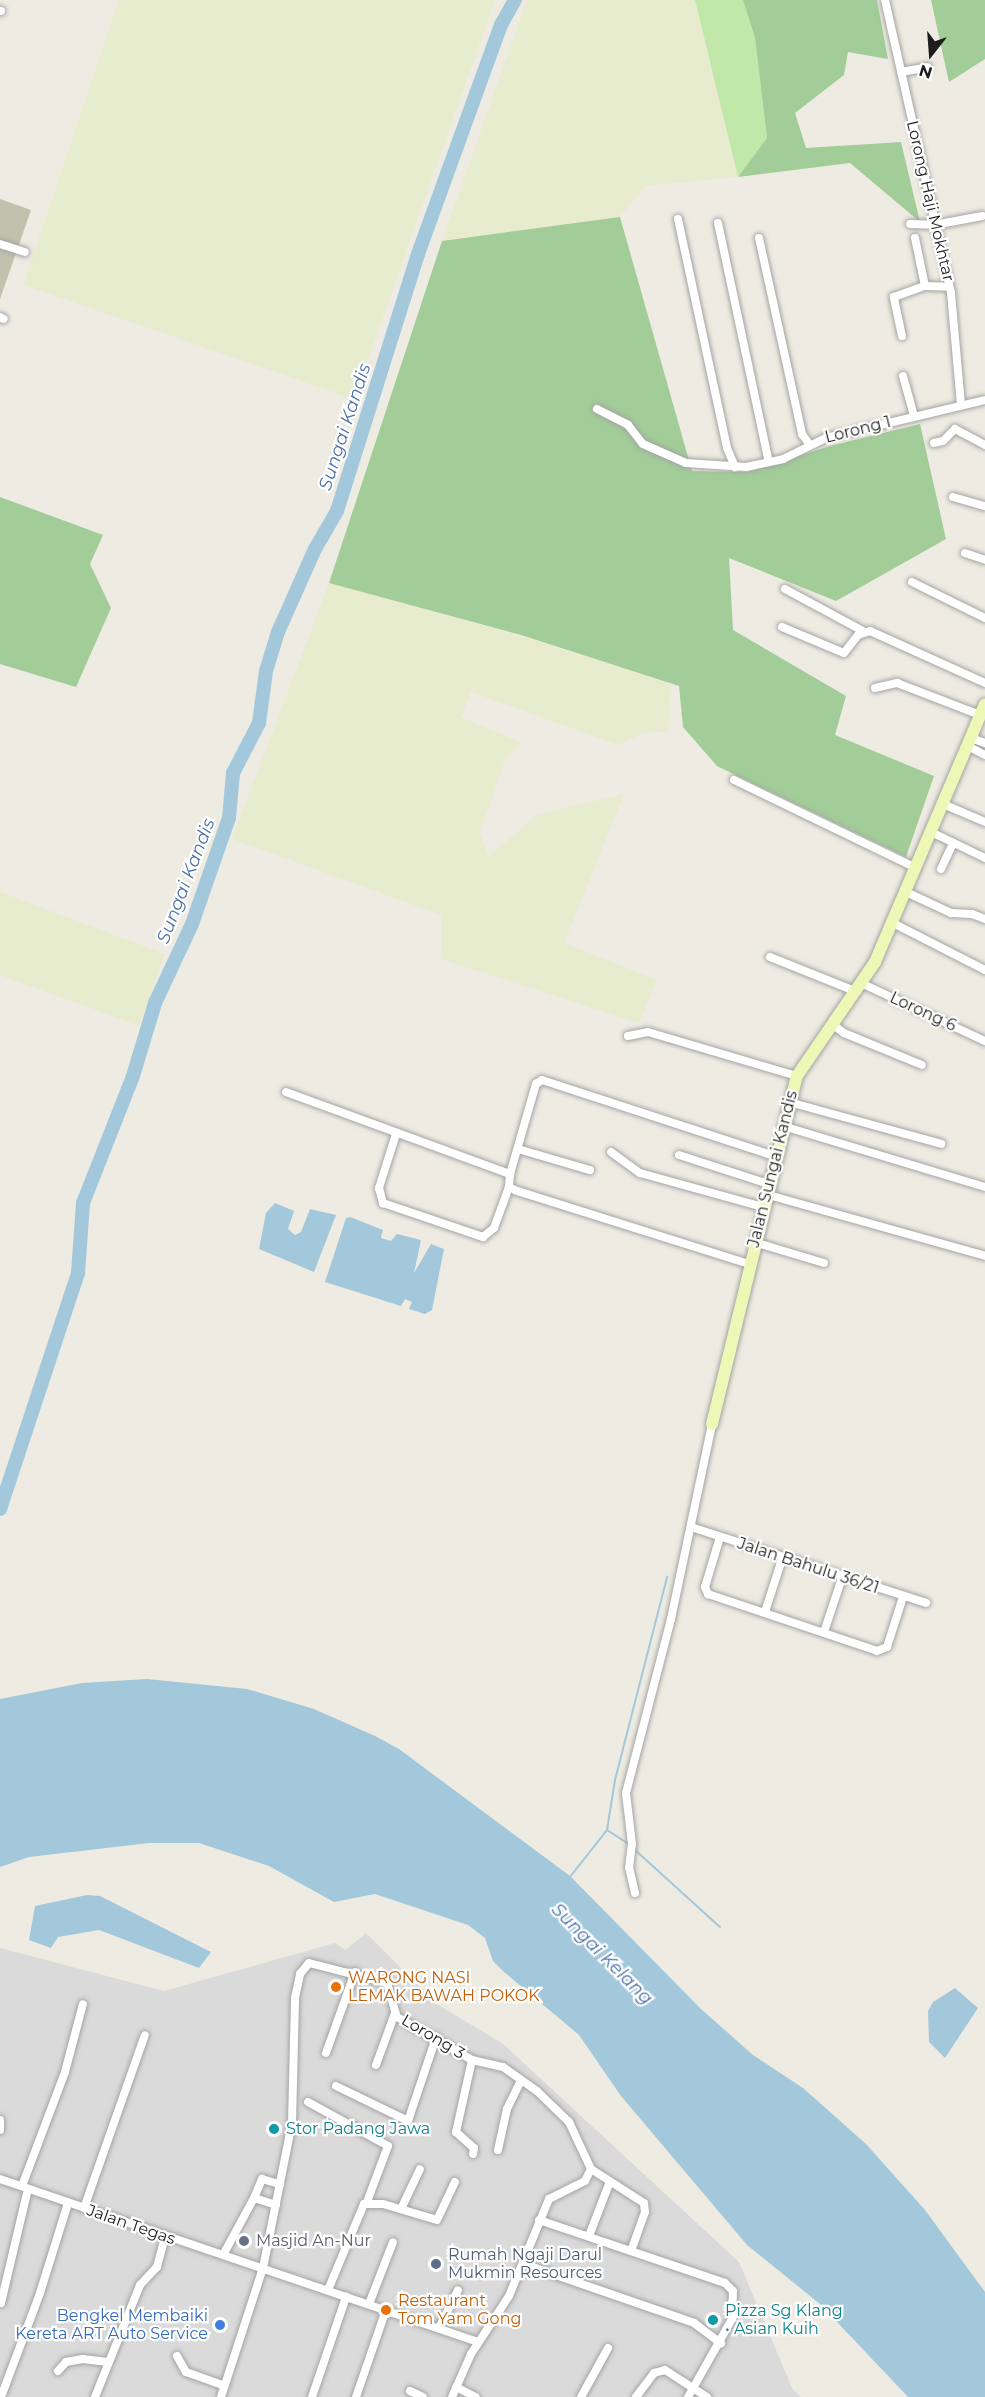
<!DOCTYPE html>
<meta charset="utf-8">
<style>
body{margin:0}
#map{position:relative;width:985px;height:2397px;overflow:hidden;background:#eeebe2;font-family:Montserrat,sans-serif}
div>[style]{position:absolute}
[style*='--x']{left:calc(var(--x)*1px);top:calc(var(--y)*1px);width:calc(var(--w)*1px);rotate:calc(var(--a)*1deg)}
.residential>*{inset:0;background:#dbdada}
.construction>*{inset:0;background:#c0c2ae}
.farmland>*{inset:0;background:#e7ecce}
.grass>*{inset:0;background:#c1e7a9}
.forest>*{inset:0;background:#a2cc98}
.water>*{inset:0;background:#a3c8db}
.stream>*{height:2px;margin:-1px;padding:0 1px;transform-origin:1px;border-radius:1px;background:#a3c8db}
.river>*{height:14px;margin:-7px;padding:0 7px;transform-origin:7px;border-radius:7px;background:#a3c8db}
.roads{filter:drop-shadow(0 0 2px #a4a4a4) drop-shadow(0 0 2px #a4a4a4)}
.street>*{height:8px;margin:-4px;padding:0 4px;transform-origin:4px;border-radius:4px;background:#fff}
.secondary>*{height:12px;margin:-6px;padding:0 6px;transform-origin:6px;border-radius:6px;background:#edf8b6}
.dots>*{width:16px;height:16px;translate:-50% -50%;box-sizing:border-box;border:3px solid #fff;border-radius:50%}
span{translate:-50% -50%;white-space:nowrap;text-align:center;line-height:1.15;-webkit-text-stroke:4.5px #fff;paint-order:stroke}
.street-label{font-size:16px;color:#1d1d1d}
.food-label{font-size:16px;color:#c56008}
.left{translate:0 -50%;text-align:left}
.culture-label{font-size:16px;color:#0d838f}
.worship-label{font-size:16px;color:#5b616d}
.service-label{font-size:16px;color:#4e5e75}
.shop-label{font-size:16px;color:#366cbe}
.right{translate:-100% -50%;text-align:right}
.water-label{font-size:18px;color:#4c70aa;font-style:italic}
.north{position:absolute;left:901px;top:24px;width:60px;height:60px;-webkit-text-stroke:4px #fff;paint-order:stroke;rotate:197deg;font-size:16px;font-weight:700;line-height:24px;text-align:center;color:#1d1d1d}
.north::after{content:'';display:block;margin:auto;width:21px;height:27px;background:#1d1d1d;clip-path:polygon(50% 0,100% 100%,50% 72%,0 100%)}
</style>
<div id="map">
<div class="residential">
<i style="clip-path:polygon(366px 1933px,438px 2005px,502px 2043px,739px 2262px,793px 2390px,801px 2397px,0 2397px,0 1948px,164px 1991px,335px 1943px,346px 1950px)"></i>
</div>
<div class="construction">
<i style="clip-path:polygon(0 199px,31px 210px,0 299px)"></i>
</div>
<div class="farmland">
<i style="clip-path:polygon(119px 0,495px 0,354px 399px,23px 285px)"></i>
<i style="clip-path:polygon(527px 0,695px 0,738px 177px,646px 186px,620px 217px,442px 241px)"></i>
<i style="clip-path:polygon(329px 583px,507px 632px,671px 684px,668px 731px,643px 733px,618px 745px,471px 692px,461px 717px,522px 743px,505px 760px,480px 833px,489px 857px,536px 815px,624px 794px,564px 943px,657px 980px,639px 1023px,441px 959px,441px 915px,232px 839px)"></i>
<i style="clip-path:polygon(0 892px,165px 954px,139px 1026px,0 975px)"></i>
</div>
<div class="grass">
<i style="clip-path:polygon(695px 0,743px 0,755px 38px,767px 138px,738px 177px)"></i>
</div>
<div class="forest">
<i style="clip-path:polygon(743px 0,877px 0,888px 59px,848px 52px,844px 75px,795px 113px,806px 148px,901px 142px,920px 222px,850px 163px,738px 177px,767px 138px,755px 38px)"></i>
<i style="clip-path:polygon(931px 0,985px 0,985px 59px,949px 82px)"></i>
<i style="clip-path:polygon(620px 217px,692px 471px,748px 472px,830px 446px,920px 424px,946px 539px,836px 601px,729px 558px,733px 630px,846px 696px,835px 735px,934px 776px,906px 857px,717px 766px,683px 727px,679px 686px,521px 635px,329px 583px,442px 241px)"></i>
<i style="clip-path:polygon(0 497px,103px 535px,90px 564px,111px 608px,76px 687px,0 664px)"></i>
</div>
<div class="water">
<i style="clip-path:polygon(275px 1203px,294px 1211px,288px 1229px,295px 1235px,301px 1232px,310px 1209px,336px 1215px,314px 1272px,259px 1249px,266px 1213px)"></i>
<i style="clip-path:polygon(350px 1217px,383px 1230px,381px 1238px,391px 1241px,397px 1234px,421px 1240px,414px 1273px,431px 1244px,444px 1249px,432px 1310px,425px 1314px,409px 1309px,412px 1302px,405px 1299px,401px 1306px,325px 1282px,346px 1218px)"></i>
<i style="clip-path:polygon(147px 1679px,247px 1689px,314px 1709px,375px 1736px,399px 1749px,570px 1876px,701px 2009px,753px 2055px,803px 2088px,866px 2144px,925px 2210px,985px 2292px,985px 2397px,908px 2397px,820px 2304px,747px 2245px,621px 2096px,579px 2035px,503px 1971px,493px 1961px,485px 1938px,468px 1925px,375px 1894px,334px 1902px,269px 1866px,199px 1843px,149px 1843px,29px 1857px,0 1867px,0 1699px,82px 1683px)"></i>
<i style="clip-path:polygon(87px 1895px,100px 1896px,211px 1952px,199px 1968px,99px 1930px,58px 1937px,51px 1948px,29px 1940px,35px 1906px)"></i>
<i style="clip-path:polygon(955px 1988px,978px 2008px,945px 2058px,929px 2042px,928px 2011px,933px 2002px)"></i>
</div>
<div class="stream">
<i style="--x:607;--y:1830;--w:27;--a:33"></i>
<i style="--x:634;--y:1849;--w:116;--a:42.2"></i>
<i style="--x:570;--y:1877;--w:60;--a:-51.8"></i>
<i style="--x:607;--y:1830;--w:51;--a:-80.9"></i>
<i style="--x:615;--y:1780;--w:210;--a:-75.6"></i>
</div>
<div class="river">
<i style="--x:0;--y:1509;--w:249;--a:-71.7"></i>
<i style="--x:78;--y:1273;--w:70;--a:-85.9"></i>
<i style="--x:83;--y:1203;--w:136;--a:-68.5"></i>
<i style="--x:133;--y:1076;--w:76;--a:-73.2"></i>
<i style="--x:155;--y:1003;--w:87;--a:-64.9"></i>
<i style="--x:192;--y:924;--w:112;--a:-70.8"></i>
<i style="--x:229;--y:818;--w:45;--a:-84.9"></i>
<i style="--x:233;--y:773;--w:56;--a:-62.5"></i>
<i style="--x:259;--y:723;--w:52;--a:-82.3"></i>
<i style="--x:266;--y:671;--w:41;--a:-72.9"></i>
<i style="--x:278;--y:632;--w:91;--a:-66"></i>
<i style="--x:315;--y:549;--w:44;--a:-59.9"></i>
<i style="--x:337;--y:511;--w:269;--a:-72.5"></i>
<i style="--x:418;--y:254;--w:244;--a:-70.1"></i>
<i style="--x:501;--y:25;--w:29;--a:-61"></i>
</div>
<div class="roads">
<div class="street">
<i style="--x:885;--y:0;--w:300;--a:77.3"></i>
<i style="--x:951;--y:293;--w:112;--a:84.9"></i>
<i style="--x:0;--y:11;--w:1;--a:0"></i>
<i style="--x:901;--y:72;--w:27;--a:-10"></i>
<i style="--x:678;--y:219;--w:234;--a:77.9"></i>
<i style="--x:727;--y:448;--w:21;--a:67"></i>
<i style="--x:718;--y:223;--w:244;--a:78"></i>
<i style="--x:910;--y:224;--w:24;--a:2"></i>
<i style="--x:934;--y:225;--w:49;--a:-10.6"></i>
<i style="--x:759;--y:238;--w:201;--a:77.6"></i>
<i style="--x:802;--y:434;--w:14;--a:54"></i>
<i style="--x:915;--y:238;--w:49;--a:78.2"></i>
<i style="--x:925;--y:286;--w:24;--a:2"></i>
<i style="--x:0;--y:244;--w:26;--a:18"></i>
<i style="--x:0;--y:317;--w:4;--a:27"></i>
<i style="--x:902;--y:336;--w:40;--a:-102"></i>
<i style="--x:894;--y:297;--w:33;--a:-20"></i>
<i style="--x:903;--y:376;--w:41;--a:74.6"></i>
<i style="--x:597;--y:409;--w:35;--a:27"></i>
<i style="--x:628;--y:425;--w:24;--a:52"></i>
<i style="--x:643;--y:444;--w:47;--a:23.8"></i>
<i style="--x:686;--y:463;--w:60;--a:3.8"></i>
<i style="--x:746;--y:467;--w:38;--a:-12"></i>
<i style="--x:783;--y:459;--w:48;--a:-26"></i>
<i style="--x:826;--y:438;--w:163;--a:-13.4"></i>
<i style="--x:934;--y:443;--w:9;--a:-13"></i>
<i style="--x:943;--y:441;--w:17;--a:-45"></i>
<i style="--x:955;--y:429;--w:34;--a:28"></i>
<i style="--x:953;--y:497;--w:33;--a:16"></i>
<i style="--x:965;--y:553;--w:21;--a:19"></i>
<i style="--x:912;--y:582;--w:81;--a:26.3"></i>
<i style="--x:785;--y:589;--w:89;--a:28.3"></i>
<i style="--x:782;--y:627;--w:67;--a:22.8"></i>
<i style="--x:844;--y:653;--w:23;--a:-52"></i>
<i style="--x:858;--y:635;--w:13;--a:-18"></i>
<i style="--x:870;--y:631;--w:126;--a:24.3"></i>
<i style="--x:875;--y:688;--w:23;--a:-13"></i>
<i style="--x:897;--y:683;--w:89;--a:21.1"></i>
<i style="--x:971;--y:738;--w:15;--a:20"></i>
<i style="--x:968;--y:746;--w:19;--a:28"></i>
<i style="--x:734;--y:780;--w:202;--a:25.8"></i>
<i style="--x:943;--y:804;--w:46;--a:23.2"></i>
<i style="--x:931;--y:832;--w:60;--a:25.7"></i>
<i style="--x:941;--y:869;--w:29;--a:-65"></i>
<i style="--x:906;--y:892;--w:50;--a:25"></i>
<i style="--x:951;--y:913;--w:21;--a:3"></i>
<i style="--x:972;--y:914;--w:14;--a:21"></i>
<i style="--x:893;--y:923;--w:103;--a:27.1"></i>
<i style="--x:770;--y:957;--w:92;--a:21.8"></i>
<i style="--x:861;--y:983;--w:137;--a:25.1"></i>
<i style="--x:832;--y:1024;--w:15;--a:37"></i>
<i style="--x:844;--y:1033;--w:84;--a:22.3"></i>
<i style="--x:628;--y:1036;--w:20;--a:-11"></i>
<i style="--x:648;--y:1032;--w:155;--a:16.5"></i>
<i style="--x:286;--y:1092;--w:239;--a:20.1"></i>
<i style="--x:789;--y:1102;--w:158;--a:15.4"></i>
<i style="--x:783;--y:1126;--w:211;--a:16.8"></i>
<i style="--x:396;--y:1134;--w:57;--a:107.5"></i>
<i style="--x:379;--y:1188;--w:16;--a:75"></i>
<i style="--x:383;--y:1203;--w:106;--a:18.8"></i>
<i style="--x:483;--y:1237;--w:14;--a:-39"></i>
<i style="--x:494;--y:1228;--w:44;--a:-69.9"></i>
<i style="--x:518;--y:1149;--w:75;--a:16.3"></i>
<i style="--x:611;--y:1152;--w:36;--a:36"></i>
<i style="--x:640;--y:1173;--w:128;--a:15.5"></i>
<i style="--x:679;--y:1155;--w:94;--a:18"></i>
<i style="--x:765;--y:1194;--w:229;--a:15.7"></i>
<i style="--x:754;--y:1242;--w:73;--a:16.7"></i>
<i style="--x:749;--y:1264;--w:245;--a:-162.5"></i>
<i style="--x:515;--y:1190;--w:7;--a:-153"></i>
<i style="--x:509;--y:1187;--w:13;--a:-86"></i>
<i style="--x:510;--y:1174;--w:94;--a:-73.9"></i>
<i style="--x:536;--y:1084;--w:7;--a:-34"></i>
<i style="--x:542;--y:1080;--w:245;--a:18.1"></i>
<i style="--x:691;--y:1527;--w:247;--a:17.9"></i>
<i style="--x:720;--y:1537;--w:52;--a:106.7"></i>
<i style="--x:705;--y:1587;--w:8;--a:67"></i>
<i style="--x:708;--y:1594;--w:178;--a:18.6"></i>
<i style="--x:877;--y:1651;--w:11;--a:-22"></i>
<i style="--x:887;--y:1647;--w:52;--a:-72.3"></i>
<i style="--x:765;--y:1612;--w:56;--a:-72.2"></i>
<i style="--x:824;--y:1632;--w:57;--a:-71.6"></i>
<i style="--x:635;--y:1893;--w:26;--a:-103"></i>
<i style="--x:629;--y:1868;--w:24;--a:-83"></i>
<i style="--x:632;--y:1844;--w:51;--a:-96.7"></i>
<i style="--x:626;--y:1793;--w:180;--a:-75.5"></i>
<i style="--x:671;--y:1619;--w:199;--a:-78.1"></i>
<i style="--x:326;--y:2053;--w:86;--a:-70.3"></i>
<i style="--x:472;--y:2060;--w:74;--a:102.5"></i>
<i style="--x:456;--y:2132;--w:24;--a:42"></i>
<i style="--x:474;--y:2148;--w:6;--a:99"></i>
<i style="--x:376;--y:2065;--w:55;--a:-69.9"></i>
<i style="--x:336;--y:2086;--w:80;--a:25.9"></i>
<i style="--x:408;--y:2121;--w:88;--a:-71.4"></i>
<i style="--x:308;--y:2102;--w:91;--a:28.8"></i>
<i style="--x:388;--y:2146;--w:60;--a:110.6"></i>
<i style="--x:0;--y:2120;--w:10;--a:90"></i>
<i style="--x:498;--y:2150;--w:42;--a:-77.6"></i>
<i style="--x:507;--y:2109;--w:32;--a:-64"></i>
<i style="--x:591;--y:2169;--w:63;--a:32.7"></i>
<i style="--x:644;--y:2203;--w:9;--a:84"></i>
<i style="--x:645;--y:2212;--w:41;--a:109.7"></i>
<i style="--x:0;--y:2179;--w:505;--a:18.83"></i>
<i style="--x:22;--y:2186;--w:122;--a:-69.3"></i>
<i style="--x:65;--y:2072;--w:70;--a:-75.2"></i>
<i style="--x:276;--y:2205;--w:23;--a:-162"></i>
<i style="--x:254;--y:2198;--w:21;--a:-67"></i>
<i style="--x:262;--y:2179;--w:19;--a:16"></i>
<i style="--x:84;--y:2208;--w:183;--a:-70.6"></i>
<i style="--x:401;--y:2209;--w:44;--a:-64.6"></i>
<i style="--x:539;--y:2220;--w:196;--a:18.7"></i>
<i style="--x:725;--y:2283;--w:11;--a:45"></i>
<i style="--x:733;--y:2291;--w:28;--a:92"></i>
<i style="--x:732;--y:2319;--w:90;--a:119.4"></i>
<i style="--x:589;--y:2236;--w:56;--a:-69"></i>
<i style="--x:223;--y:2255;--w:65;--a:-61.5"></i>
<i style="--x:524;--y:2264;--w:180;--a:19.1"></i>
<i style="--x:694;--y:2323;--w:34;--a:37"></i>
<i style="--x:328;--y:2290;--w:93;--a:-67.3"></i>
<i style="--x:364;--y:2204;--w:19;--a:0"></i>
<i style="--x:383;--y:2204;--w:56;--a:16.5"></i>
<i style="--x:437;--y:2220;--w:42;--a:-64.7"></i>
<i style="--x:1;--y:2303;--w:117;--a:-76.7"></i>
<i style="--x:369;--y:2304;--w:66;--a:-68.8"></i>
<i style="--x:439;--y:2328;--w:42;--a:-63.4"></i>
<i style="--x:177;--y:2356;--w:18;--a:61"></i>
<i style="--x:186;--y:2372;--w:41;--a:19.7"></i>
<i style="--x:58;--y:2371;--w:12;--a:-48"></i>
<i style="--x:66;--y:2362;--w:17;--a:-10"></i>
<i style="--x:83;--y:2359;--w:25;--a:7"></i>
<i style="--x:456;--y:2387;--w:22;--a:27"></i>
<i style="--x:410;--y:2391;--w:14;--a:25"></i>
<i style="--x:1;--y:2397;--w:111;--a:-69.4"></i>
<i style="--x:40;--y:2293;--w:94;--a:-72.7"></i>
<i style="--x:95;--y:2397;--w:121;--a:-68.1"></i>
<i style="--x:140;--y:2285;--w:25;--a:-47"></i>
<i style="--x:157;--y:2267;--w:31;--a:-75"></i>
<i style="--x:221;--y:2397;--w:136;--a:-72"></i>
<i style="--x:263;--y:2268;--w:148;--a:-78.7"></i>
<i style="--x:292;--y:2123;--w:125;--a:-88.6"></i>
<i style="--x:295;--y:1998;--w:25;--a:-78"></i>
<i style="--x:300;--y:1974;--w:14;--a:-51"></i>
<i style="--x:309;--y:1963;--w:81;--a:14.4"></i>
<i style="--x:387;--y:1983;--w:35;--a:74"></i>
<i style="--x:397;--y:2017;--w:86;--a:29.8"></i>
<i style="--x:472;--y:2060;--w:32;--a:13"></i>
<i style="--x:503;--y:2067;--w:42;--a:35.2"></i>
<i style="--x:537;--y:2091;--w:45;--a:44.1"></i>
<i style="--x:569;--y:2122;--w:52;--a:64.9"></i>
<i style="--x:591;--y:2169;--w:13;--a:117"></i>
<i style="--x:585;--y:2181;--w:40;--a:153.4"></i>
<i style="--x:549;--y:2199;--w:105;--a:112.4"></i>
<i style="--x:509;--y:2296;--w:69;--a:123.2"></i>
<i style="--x:471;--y:2354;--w:47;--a:113.8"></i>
<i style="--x:312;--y:2397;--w:106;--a:-71.2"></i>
<i style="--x:356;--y:2397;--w:92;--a:-71"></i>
<i style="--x:581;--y:2397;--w:56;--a:-61.1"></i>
<i style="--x:636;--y:2397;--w:30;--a:-53"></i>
<i style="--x:654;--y:2373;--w:11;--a:-15"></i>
<i style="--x:665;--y:2370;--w:50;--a:32.7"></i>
</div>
<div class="secondary">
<i style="--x:712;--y:1424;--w:358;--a:-76.3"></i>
<i style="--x:797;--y:1076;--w:138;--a:-55.6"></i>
<i style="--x:875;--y:962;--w:280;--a:-66.9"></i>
</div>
</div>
<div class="dots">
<i style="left:336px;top:1987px;background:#e8710a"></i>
<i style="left:274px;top:2129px;background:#0f9aa8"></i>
<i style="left:244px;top:2241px;background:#6b7280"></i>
<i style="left:436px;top:2264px;background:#5c6f8a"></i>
<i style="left:386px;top:2310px;background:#e8710a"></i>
<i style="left:713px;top:2320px;background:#0f9aa8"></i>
<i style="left:220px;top:2325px;background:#3f7fe0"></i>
</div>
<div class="street-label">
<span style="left:930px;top:201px;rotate:77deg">Lorong Haji Mokhtar</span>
<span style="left:858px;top:430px;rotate:-14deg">Lorong 1</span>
<span style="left:923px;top:1012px;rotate:25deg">Lorong 6</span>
<span style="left:773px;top:1169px;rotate:-76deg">Jalan Sungai Kandis</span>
<span style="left:808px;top:1566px;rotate:18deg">Jalan Bahulu 36/21</span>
<span style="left:433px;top:2037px;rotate:31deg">Lorong 3</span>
<span style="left:131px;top:2225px;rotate:19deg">Jalan Tegas</span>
</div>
<div class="food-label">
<span class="left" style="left:348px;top:1987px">WARONG NASI<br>LEMAK BAWAH POKOK</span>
<span class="left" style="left:398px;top:2310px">Restaurant<br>Tom Yam Gong</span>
</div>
<div class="culture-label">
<span class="left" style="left:286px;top:2129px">Stor Padang Jawa</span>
<span class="left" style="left:725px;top:2320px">Pizza Sg Klang<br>• Asian Kuih</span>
</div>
<div class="worship-label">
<span class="left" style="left:256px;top:2241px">Masjid An-Nur</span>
</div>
<div class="service-label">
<span class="left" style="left:448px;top:2264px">Rumah Ngaji Darul<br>Mukmin Resources</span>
</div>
<div class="shop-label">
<span class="right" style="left:208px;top:2325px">Bengkel Membaiki<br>Kereta ART Auto Service</span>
</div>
<div class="water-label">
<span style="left:345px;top:427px;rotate:-72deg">Sungai Kandis</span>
<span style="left:186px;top:881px;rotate:-69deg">Sungai Kandis</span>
<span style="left:602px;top:1954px;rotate:45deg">Sungai Kelang</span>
</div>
<div class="north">N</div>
</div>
